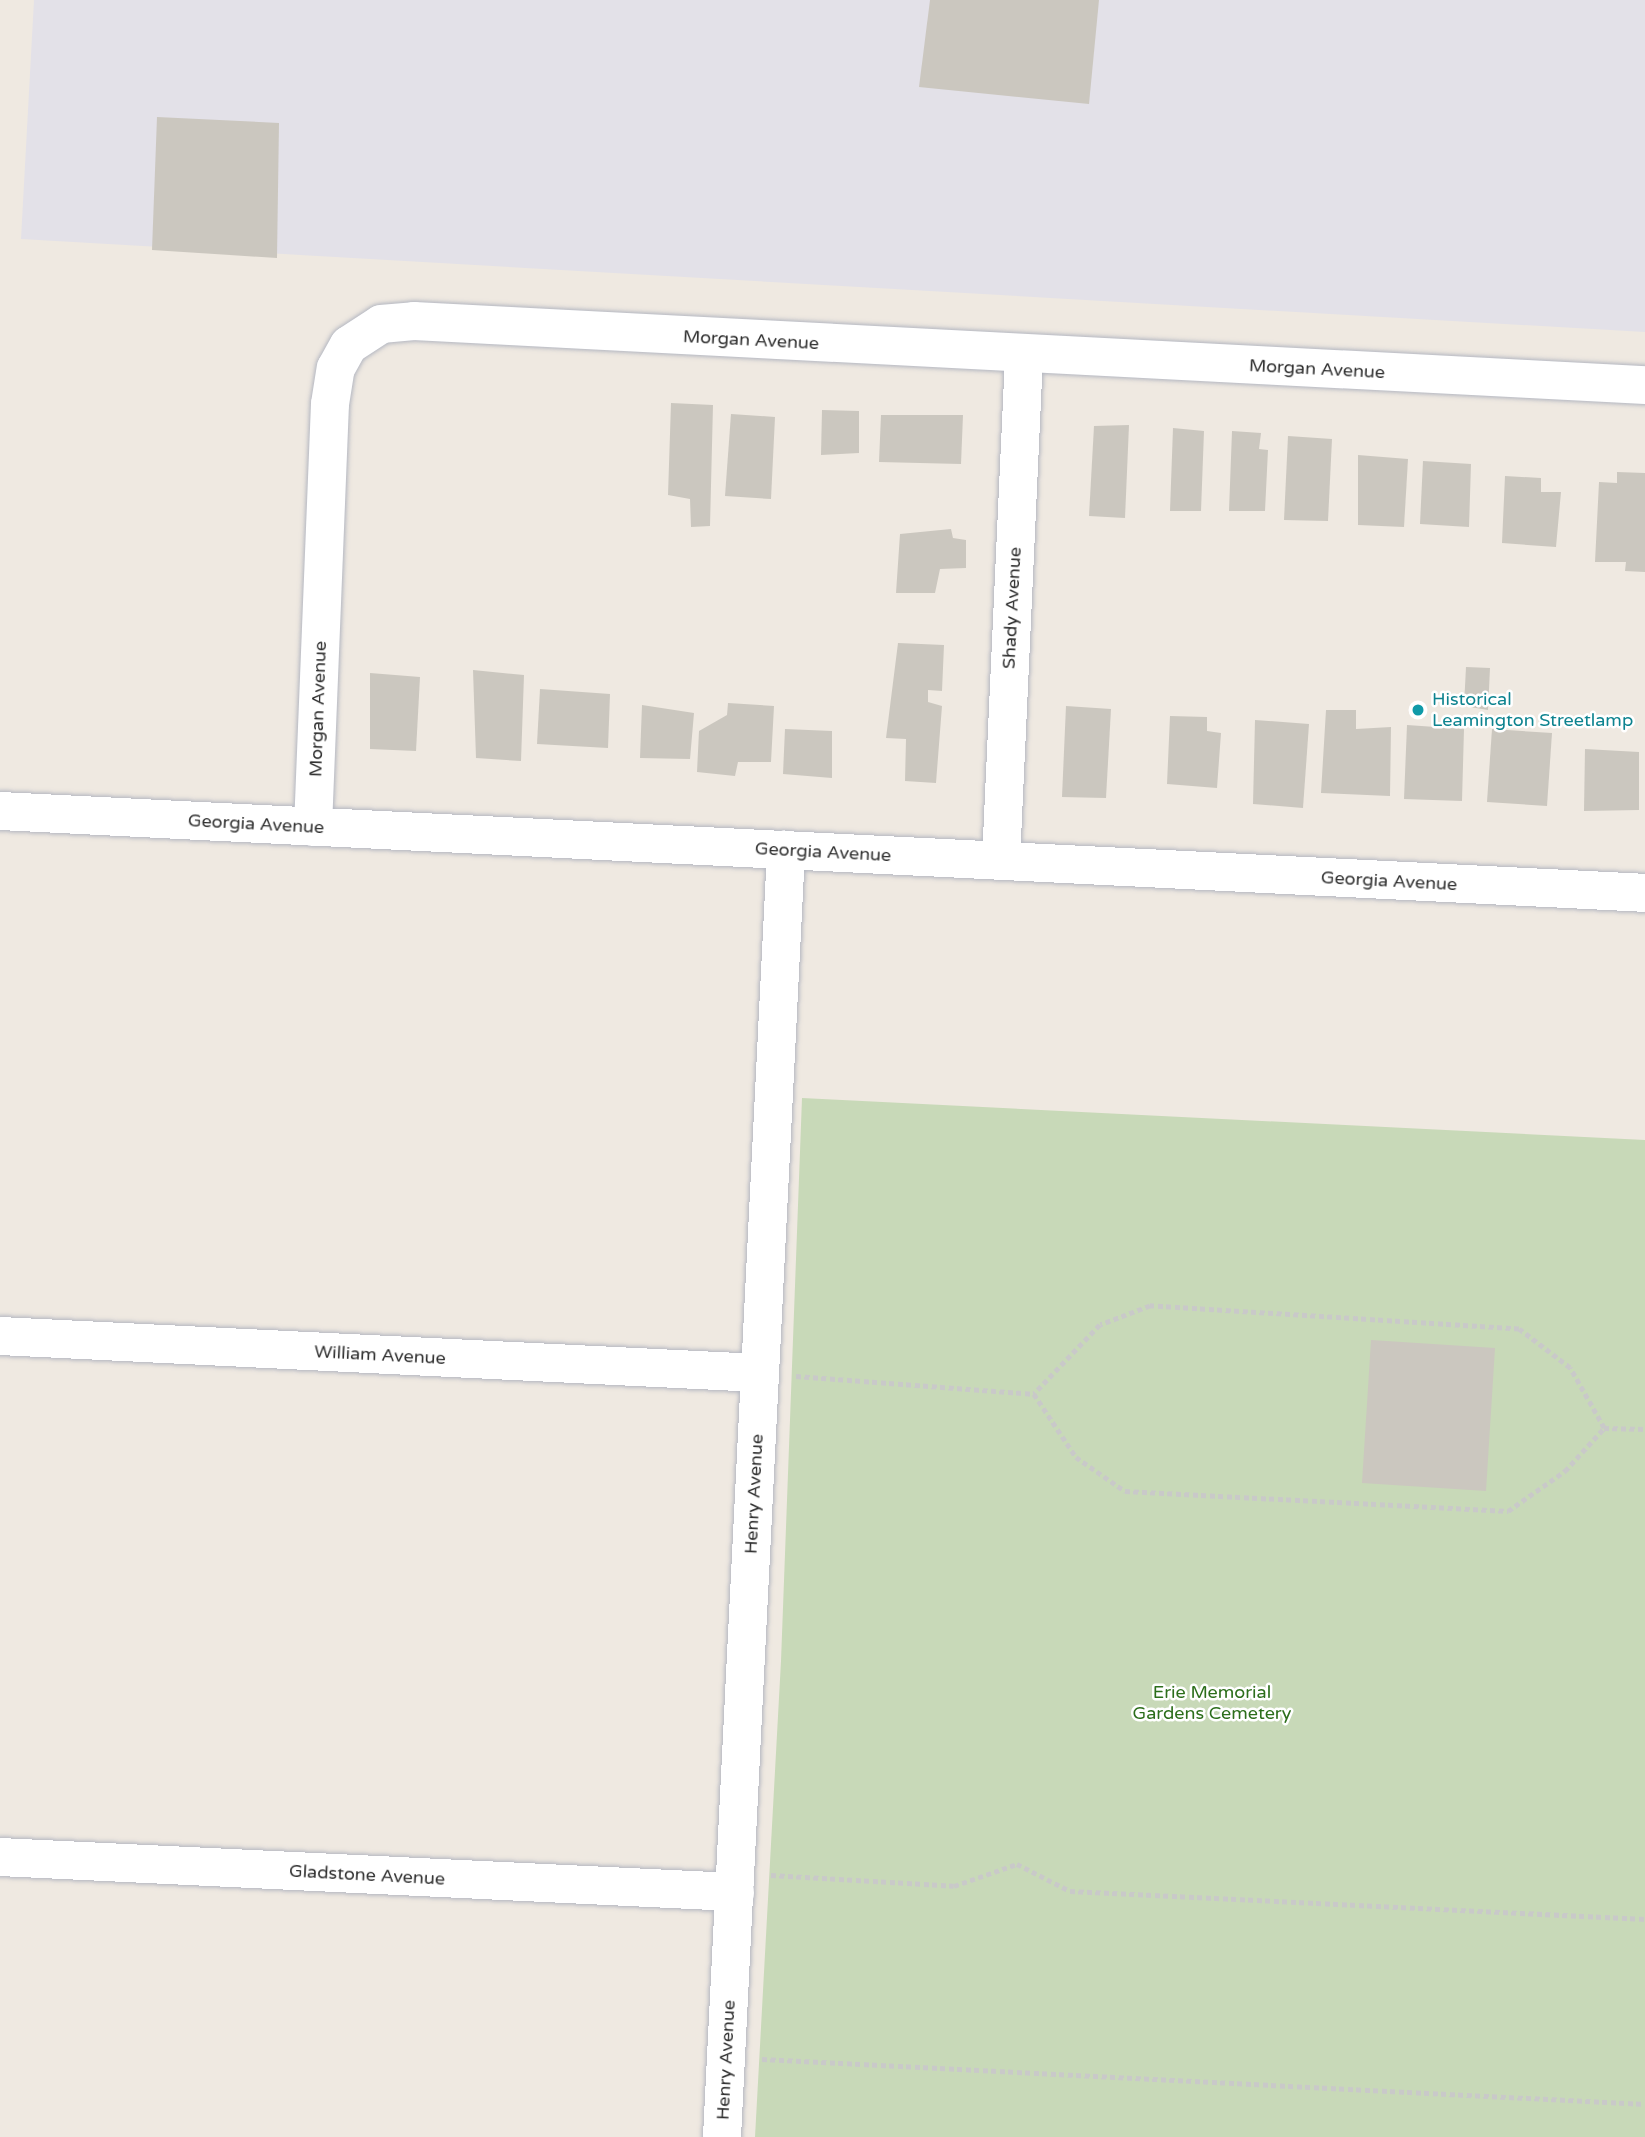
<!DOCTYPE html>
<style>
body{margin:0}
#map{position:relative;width:1645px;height:2137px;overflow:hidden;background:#efe9e1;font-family:"Varela Round",sans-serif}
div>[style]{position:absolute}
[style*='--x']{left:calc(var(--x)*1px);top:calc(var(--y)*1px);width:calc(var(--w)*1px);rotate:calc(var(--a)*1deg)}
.industrial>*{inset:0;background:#e3e1e8}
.cemetery>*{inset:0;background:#c8d9b8}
.building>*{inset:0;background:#cbc7bf}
.path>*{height:4.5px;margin-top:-2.25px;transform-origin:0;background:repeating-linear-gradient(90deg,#c9c9c9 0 5px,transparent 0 8.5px)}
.roads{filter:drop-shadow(0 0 2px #b4b7c1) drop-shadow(0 0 2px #b4b7c1)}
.minor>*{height:38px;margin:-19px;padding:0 19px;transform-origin:19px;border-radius:19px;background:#fff}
.dots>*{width:19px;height:19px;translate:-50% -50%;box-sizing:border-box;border:4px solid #fff;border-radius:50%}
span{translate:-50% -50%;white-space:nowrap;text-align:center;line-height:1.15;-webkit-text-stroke:5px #fff;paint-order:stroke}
.street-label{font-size:18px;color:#2e2e2e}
.culture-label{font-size:18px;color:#0d838f}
.left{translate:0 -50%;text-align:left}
.park-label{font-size:18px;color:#2c6e1b}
</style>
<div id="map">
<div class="industrial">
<i style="clip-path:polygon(34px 0,1645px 0,1645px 332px,21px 239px)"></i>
</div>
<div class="cemetery">
<i style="clip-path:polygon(802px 1098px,1645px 1140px,1645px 2137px,755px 2137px,781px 1661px)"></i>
</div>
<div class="building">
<i style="clip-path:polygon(930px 0,1099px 0,1089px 104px,919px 87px)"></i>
<i style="clip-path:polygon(157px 117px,279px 123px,277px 258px,152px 250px)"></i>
<i style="clip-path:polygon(671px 403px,713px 405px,710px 526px,691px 527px,690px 499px,668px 495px)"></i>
<i style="clip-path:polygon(822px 410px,859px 411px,859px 453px,821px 455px)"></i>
<i style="clip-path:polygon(731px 414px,775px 417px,771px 499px,725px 496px)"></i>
<i style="clip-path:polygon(881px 415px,963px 415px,961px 464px,879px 462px)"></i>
<i style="clip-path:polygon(1129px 425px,1125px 518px,1089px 516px,1094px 426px)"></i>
<i style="clip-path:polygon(1173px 428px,1204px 431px,1201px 511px,1170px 511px)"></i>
<i style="clip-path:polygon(1232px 431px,1261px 433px,1259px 449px,1268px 450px,1265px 511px,1229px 511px)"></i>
<i style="clip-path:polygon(1288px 436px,1332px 439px,1328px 521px,1284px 520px)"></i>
<i style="clip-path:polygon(1358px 455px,1408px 459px,1404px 527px,1358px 525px)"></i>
<i style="clip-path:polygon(1423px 461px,1471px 464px,1469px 527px,1420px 524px)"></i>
<i style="clip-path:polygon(1617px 472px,1645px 473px,1645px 572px,1625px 571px,1626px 562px,1595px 562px,1599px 482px,1617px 483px)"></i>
<i style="clip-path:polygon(1505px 476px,1541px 478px,1541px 492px,1561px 492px,1556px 547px,1502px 543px)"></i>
<i style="clip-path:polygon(951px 529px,953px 538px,966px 540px,966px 568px,940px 569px,935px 593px,896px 593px,900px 534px)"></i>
<i style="clip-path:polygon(898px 643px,944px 645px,942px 691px,928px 690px,928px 702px,942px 706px,936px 783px,905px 781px,906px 739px,886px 738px)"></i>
<i style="clip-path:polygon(1466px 667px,1490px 668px,1488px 710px,1464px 706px)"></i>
<i style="clip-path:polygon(473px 670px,524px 675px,521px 761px,476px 758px)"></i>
<i style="clip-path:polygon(370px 673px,420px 677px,416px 751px,370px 749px)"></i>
<i style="clip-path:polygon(540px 689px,610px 694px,608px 748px,537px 744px)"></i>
<i style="clip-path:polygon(728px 703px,774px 706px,771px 762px,738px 762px,735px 776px,697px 772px,699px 731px,727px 715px)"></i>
<i style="clip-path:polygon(642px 705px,694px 713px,690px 759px,640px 758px)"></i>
<i style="clip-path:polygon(1066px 706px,1111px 709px,1106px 798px,1062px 797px)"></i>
<i style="clip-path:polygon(1326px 710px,1356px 710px,1356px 729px,1391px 727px,1390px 796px,1321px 793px)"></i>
<i style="clip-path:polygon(1170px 716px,1207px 717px,1207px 731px,1221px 733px,1217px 788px,1167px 784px)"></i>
<i style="clip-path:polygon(1255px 720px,1309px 724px,1303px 808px,1253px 804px)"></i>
<i style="clip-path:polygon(1407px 725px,1464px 729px,1462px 801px,1404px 799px)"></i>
<i style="clip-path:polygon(785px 729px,832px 731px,832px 778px,783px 774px)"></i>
<i style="clip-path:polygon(1492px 729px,1552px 733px,1547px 806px,1487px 802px)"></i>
<i style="clip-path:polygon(1585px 749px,1639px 752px,1639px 810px,1584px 811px)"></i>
<i style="clip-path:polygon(1371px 1340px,1495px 1348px,1486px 1491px,1362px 1483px)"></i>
</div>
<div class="path">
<i style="--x:796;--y:1376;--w:239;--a:4.3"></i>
<i style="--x:1034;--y:1394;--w:76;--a:56.3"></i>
<i style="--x:1076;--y:1457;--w:60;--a:34.8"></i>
<i style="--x:1125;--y:1491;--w:384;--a:3"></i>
<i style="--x:1508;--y:1511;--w:70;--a:-35.1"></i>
<i style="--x:1565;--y:1471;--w:58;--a:-47.8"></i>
<i style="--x:1604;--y:1428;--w:69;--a:-119.5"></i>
<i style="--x:1570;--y:1368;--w:64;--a:-142.6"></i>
<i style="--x:1519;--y:1329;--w:370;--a:-176.4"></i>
<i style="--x:1150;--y:1306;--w:53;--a:159.2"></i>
<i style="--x:1100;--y:1325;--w:95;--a:133.7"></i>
<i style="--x:1604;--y:1428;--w:41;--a:1.4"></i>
<i style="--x:771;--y:1875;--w:183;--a:3.4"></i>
<i style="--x:954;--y:1886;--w:67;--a:-19.2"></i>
<i style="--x:1017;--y:1864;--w:59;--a:27"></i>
<i style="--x:1070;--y:1891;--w:576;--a:2.79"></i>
<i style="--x:762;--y:2059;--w:884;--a:2.92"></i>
</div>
<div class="roads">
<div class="minor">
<i style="--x:0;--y:811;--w:1647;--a:2.85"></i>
<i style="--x:313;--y:827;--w:423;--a:-87.7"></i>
<i style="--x:330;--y:404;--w:36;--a:-81"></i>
<i style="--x:336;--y:368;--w:26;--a:-61"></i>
<i style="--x:349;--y:345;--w:38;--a:-33"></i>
<i style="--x:381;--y:324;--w:33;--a:-5"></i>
<i style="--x:414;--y:321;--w:1233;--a:2.98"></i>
<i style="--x:1001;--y:861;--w:506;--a:-87.39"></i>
<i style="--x:0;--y:1336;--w:761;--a:2.79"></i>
<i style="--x:0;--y:1857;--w:736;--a:2.73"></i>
<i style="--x:722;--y:2137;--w:1289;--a:-87.15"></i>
</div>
</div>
<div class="dots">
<i style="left:1418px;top:710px;background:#0f9aa8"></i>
</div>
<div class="street-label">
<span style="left:751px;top:340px;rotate:3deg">Morgan Avenue</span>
<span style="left:1317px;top:369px;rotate:3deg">Morgan Avenue</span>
<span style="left:1012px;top:608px;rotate:-87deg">Shady Avenue</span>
<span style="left:318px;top:709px;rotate:-88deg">Morgan Avenue</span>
<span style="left:256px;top:824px;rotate:3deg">Georgia Avenue</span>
<span style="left:823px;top:852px;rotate:3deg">Georgia Avenue</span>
<span style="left:1389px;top:881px;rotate:3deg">Georgia Avenue</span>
<span style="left:380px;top:1355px;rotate:3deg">William Avenue</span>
<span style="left:754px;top:1494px;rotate:-87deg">Henry Avenue</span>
<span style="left:367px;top:1875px;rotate:3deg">Gladstone Avenue</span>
<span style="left:726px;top:2060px;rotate:-87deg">Henry Avenue</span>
</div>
<div class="culture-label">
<span class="left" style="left:1432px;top:710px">Historical<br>Leamington Streetlamp</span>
</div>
<div class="park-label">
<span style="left:1212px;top:1703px">Erie Memorial<br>Gardens Cemetery</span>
</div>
</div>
